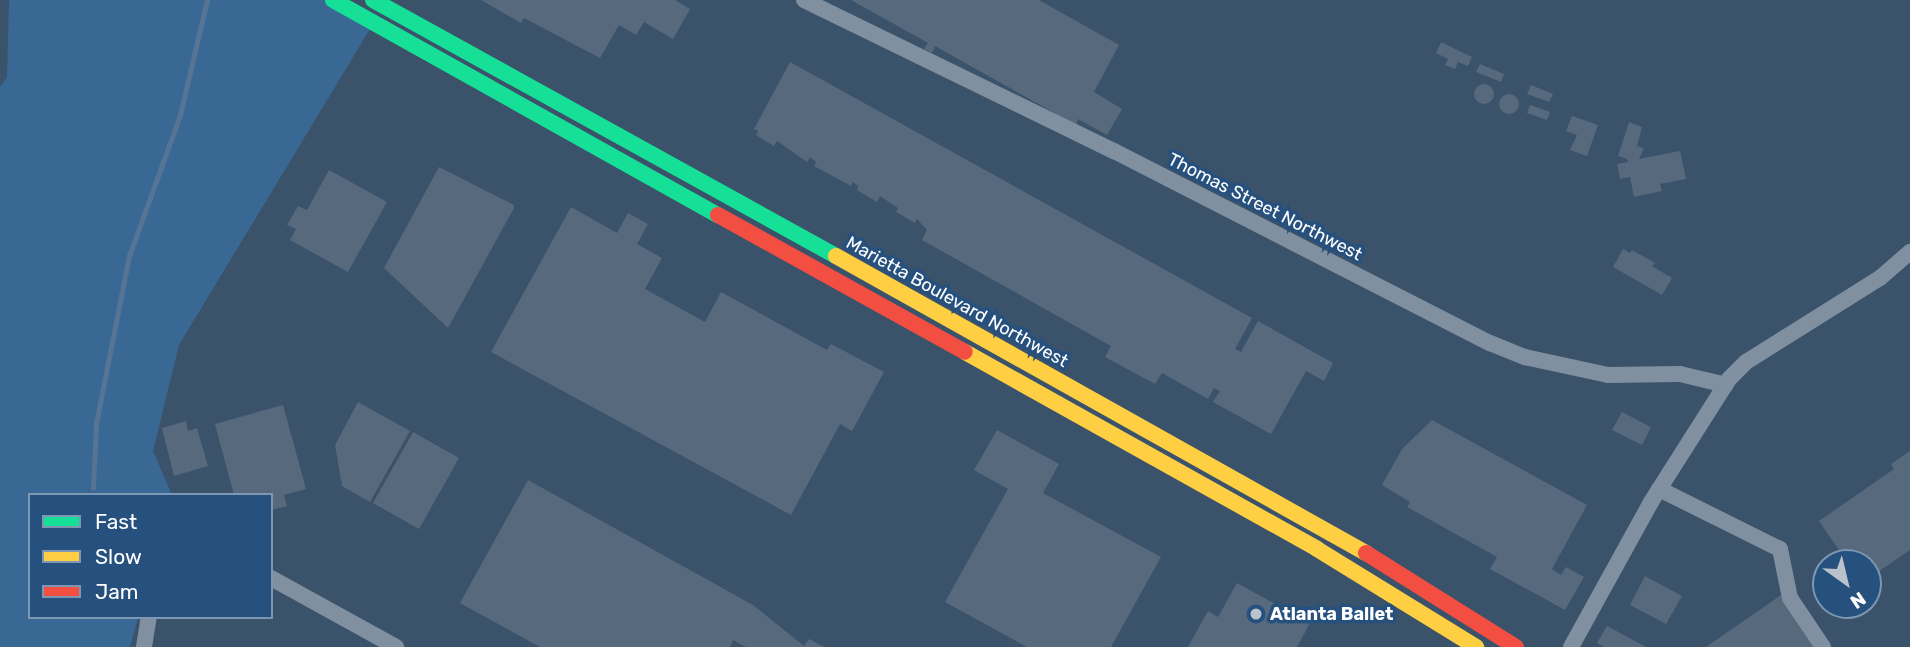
<!DOCTYPE html>
<style>
body{margin:0}
#map{position:relative;width:1910px;height:647px;overflow:hidden;background:#3a526a;font-family:Rubik,sans-serif}
div>[style]{position:absolute}
[style*='--x']{left:calc(var(--x)*1px);top:calc(var(--y)*1px);width:calc(var(--w)*1px);rotate:calc(var(--a)*1deg)}
.green>*{inset:0;background:#3a6894}
.stream>*{height:4.5px;margin:-2.25px;padding:0 2.25px;transform-origin:2.25px;border-radius:2.25px;background:#567594}
.building>*{inset:0;background:#576a7d}
.round{border-radius:50%}
.street>*{height:16px;margin:-8px;padding:0 8px;transform-origin:8px;border-radius:8px;background:#8090a0}
.fast>*{height:16px;margin:-8px;padding:0 8px;transform-origin:8px;border-radius:8px;background:#16e098}
.slow>*{height:16px;margin:-8px;padding:0 8px;transform-origin:8px;border-radius:8px;background:#ffcf43}
.jam>*{height:16px;margin:-8px;padding:0 8px;transform-origin:8px;border-radius:8px;background:#f24e42}
.dots>*{width:19px;height:19px;translate:-50% -50%;box-sizing:border-box;border:4px solid #26517e;border-radius:50%}
span{translate:-50% -50%;white-space:nowrap;text-align:center;line-height:1.15;-webkit-text-stroke:7px #26517e;paint-order:stroke}
.street-label{font-size:18px;color:#fff}
.poi-label{font-size:18px;color:#fff;font-weight:700}
.left{translate:0 -50%;text-align:left}
.legend{position:absolute;left:28px;top:493px;width:245px;height:126px;box-sizing:border-box;background:#26517e;border:2px solid #7d97b2;margin:0;padding:9px 12px;list-style:none;font-size:21px;color:#fff}
.legend li{display:flex;align-items:center;gap:14px;height:35px}
.legend b{width:35px;border:2px solid #7d97b2}
.north{position:absolute;left:1812px;top:549px;width:70px;height:70px;box-sizing:border-box;background:#26517e;border:2px solid #7d97b2;border-radius:50%;rotate:146deg;font-size:19px;font-weight:700;line-height:28px;text-align:center;color:#fff}
.north::after{content:'';display:block;margin:auto;width:24px;height:32px;background:#bac2cb;clip-path:polygon(50% 0,100% 100%,50% 72%,0 100%)}
</style>
<div id="map">
<div class="green">
<i style="clip-path:polygon(9px 0,326px 0,376px 19px,179px 345px,153px 451px,172px 495px,30px 495px,30px 617px,138px 617px,130px 647px,0 647px,0 87px,7px 77px)"></i>
</div>
<div class="stream">
<i style="--x:93;--y:488;--w:64;--a:-87.3"></i>
<i style="--x:96;--y:424;--w:171;--a:-78.9"></i>
<i style="--x:129;--y:256;--w:150;--a:-70.1"></i>
<i style="--x:180;--y:115;--w:118;--a:-76.8"></i>
</div>
<div class="building">
<i style="clip-path:polygon(481px 0,675px 0,690px 9px,673px 39px,644px 22px,636px 35px,619px 25px,600px 58px,524px 18px,521px 23px)"></i>
<i style="clip-path:polygon(851px 0,1039px 0,1119px 45px,1094px 92px,1122px 109px,1107px 135px,1078px 119px,1076px 125px,935px 46px,932px 53px,924px 49px,928px 43px)"></i>
<i style="clip-path:polygon(1441px 42px,1472px 57px,1468px 66px,1458px 62px,1455px 69px,1445px 65px,1448px 59px,1436px 53px)"></i>
<i style="clip-path:polygon(790px 62px,1252px 318px,1235px 349px,1241px 352px,1258px 321px,1333px 363px,1324px 381px,1306px 371px,1271px 434px,1213px 402px,1220px 391px,1214px 388px,1208px 399px,1162px 373px,1155px 384px,1105px 357px,1111px 346px,922px 240px,927px 230px,917px 219px,915px 223px,896px 212px,898px 208px,880px 196px,877px 202px,857px 190px,858px 186px,853px 182px,851px 186px,814px 166px,816px 162px,810px 157px,807px 162px,777px 141px,774px 146px,756px 135px,758px 131px,754px 129px)"></i>
<i style="clip-path:polygon(1480px 64px,1504px 74px,1501px 82px,1476px 72px)"></i>
<i class="round" style="left:1474px;top:84px;width:20px;height:20px"></i>
<i style="clip-path:polygon(1531px 85px,1553px 94px,1549px 102px,1527px 94px)"></i>
<i class="round" style="left:1499px;top:94px;width:20px;height:20px"></i>
<i style="clip-path:polygon(1530px 105px,1550px 112px,1547px 120px,1527px 113px)"></i>
<i style="clip-path:polygon(1572px 116px,1598px 125px,1587px 156px,1570px 150px,1577px 135px,1566px 131px)"></i>
<i style="clip-path:polygon(1629px 122px,1642px 127px,1637px 146px,1644px 148px,1639px 159px,1680px 151px,1686px 179px,1660px 184px,1662px 191px,1634px 197px,1630px 177px,1620px 179px,1617px 164px,1628px 162px,1627px 159px,1618px 156px)"></i>
<i style="clip-path:polygon(439px 167px,514px 205px,514px 208px,448px 328px,384px 268px)"></i>
<i style="clip-path:polygon(329px 170px,387px 202px,348px 272px,290px 240px,296px 229px,287px 225px,298px 206px,307px 210px)"></i>
<i style="clip-path:polygon(571px 207px,617px 233px,628px 213px,648px 224px,637px 244px,662px 258px,645px 289px,705px 322px,721px 292px,827px 350px,831px 344px,884px 372px,852px 431px,840px 424px,791px 515px,491px 352px)"></i>
<i style="clip-path:polygon(1623px 249px,1630px 253px,1632px 250px,1655px 263px,1652px 266px,1672px 278px,1662px 295px,1613px 267px)"></i>
<i style="clip-path:polygon(358px 402px,410px 431px,370px 502px,342px 486px,335px 445px)"></i>
<i style="clip-path:polygon(283px 405px,306px 489px,284px 495px,287px 506px,271px 510px,271px 495px,234px 495px,215px 424px)"></i>
<i style="clip-path:polygon(1622px 412px,1651px 427px,1642px 445px,1612px 430px)"></i>
<i style="clip-path:polygon(1432px 420px,1587px 505px,1552px 569px,1561px 575px,1566px 567px,1584px 577px,1565px 610px,1490px 569px,1497px 557px,1407px 507px,1410px 502px,1382px 485px,1402px 449px)"></i>
<i style="clip-path:polygon(186px 421px,188px 431px,197px 428px,208px 466px,174px 476px,162px 428px)"></i>
<i style="clip-path:polygon(997px 430px,1059px 464px,1043px 493px,1161px 557px,1111px 647px,1027px 647px,945px 602px,1008px 489px,974px 470px)"></i>
<i style="clip-path:polygon(413px 432px,459px 458px,419px 529px,373px 503px)"></i>
<i style="clip-path:polygon(1910px 451px,1910px 550px,1875px 574px,1873px 571px,1868px 574px,1868px 563px,1836px 563px,1835px 561px,1843px 556px,1819px 521px,1894px 469px,1891px 464px)"></i>
<i style="clip-path:polygon(528px 480px,753px 605px,804px 646px,809px 639px,824px 647px,746px 647px,733px 640px,730px 647px,540px 647px,460px 603px)"></i>
<i style="clip-path:polygon(1645px 576px,1682px 596px,1666px 624px,1630px 605px)"></i>
<i style="clip-path:polygon(1237px 583px,1310px 623px,1297px 647px,1188px 647px,1208px 611px,1218px 617px)"></i>
<i style="clip-path:polygon(1781px 595px,1817px 647px,1706px 647px)"></i>
<i style="clip-path:polygon(1607px 626px,1646px 647px,1604px 647px,1597px 643px)"></i>
</div>
<div class="street">
<i style="--x:804;--y:0;--w:345;--a:26"></i>
<i style="--x:1114;--y:151;--w:422;--a:27.1"></i>
<i style="--x:1490;--y:343;--w:38;--a:22"></i>
<i style="--x:1525;--y:357;--w:85;--a:12.2"></i>
<i style="--x:1608;--y:375;--w:72;--a:-0.8"></i>
<i style="--x:1680;--y:374;--w:47;--a:13.4"></i>
<i style="--x:1659;--y:489;--w:135;--a:26.4"></i>
<i style="--x:1780;--y:549;--w:50;--a:78.5"></i>
<i style="--x:1790;--y:598;--w:59;--a:56"></i>
<i style="--x:271;--y:578;--w:143;--a:28.9"></i>
<i style="--x:144;--y:647;--w:30;--a:-81"></i>
<i style="--x:1571;--y:647;--w:166;--a:-61.1"></i>
<i style="--x:1651;--y:502;--w:146;--a:-57.6"></i>
<i style="--x:1729;--y:379;--w:24;--a:-45"></i>
<i style="--x:1746;--y:362;--w:158;--a:-32.1"></i>
<i style="--x:1880;--y:278;--w:40;--a:-41"></i>
</div>
<div class="fast">
<i style="--x:333;--y:0;--w:441;--a:29.2"></i>
<i style="--x:373;--y:0;--w:529;--a:28.94"></i>
</div>
<div class="slow">
<i style="--x:836;--y:256;--w:608;--a:29.27"></i>
<i style="--x:965;--y:352;--w:403;--a:29.2"></i>
<i style="--x:1317;--y:549;--w:187;--a:31.6"></i>
</div>
<div class="jam">
<i style="--x:718;--y:215;--w:282;--a:29"></i>
<i style="--x:1366;--y:553;--w:177;--a:32.1"></i>
</div>
<div class="dots">
<i style="left:1256px;top:614px;background:#bac2cb"></i>
</div>
<div class="street-label">
<span style="left:1265px;top:207px;rotate:27deg">Thomas Street Northwest</span>
<span style="left:957px;top:302px;rotate:29deg">Marietta Boulevard Northwest</span>
</div>
<div class="poi-label">
<span class="left" style="left:1270px;top:614px">Atlanta Ballet</span>
</div>
<ul class="legend">
<li><b style="height:9px;background:#16e098"></b>Fast</li>
<li><b style="height:9px;background:#ffcf43"></b>Slow</li>
<li><b style="height:9px;background:#f24e42"></b>Jam</li>
</ul>
<div class="north">N</div>
</div>
